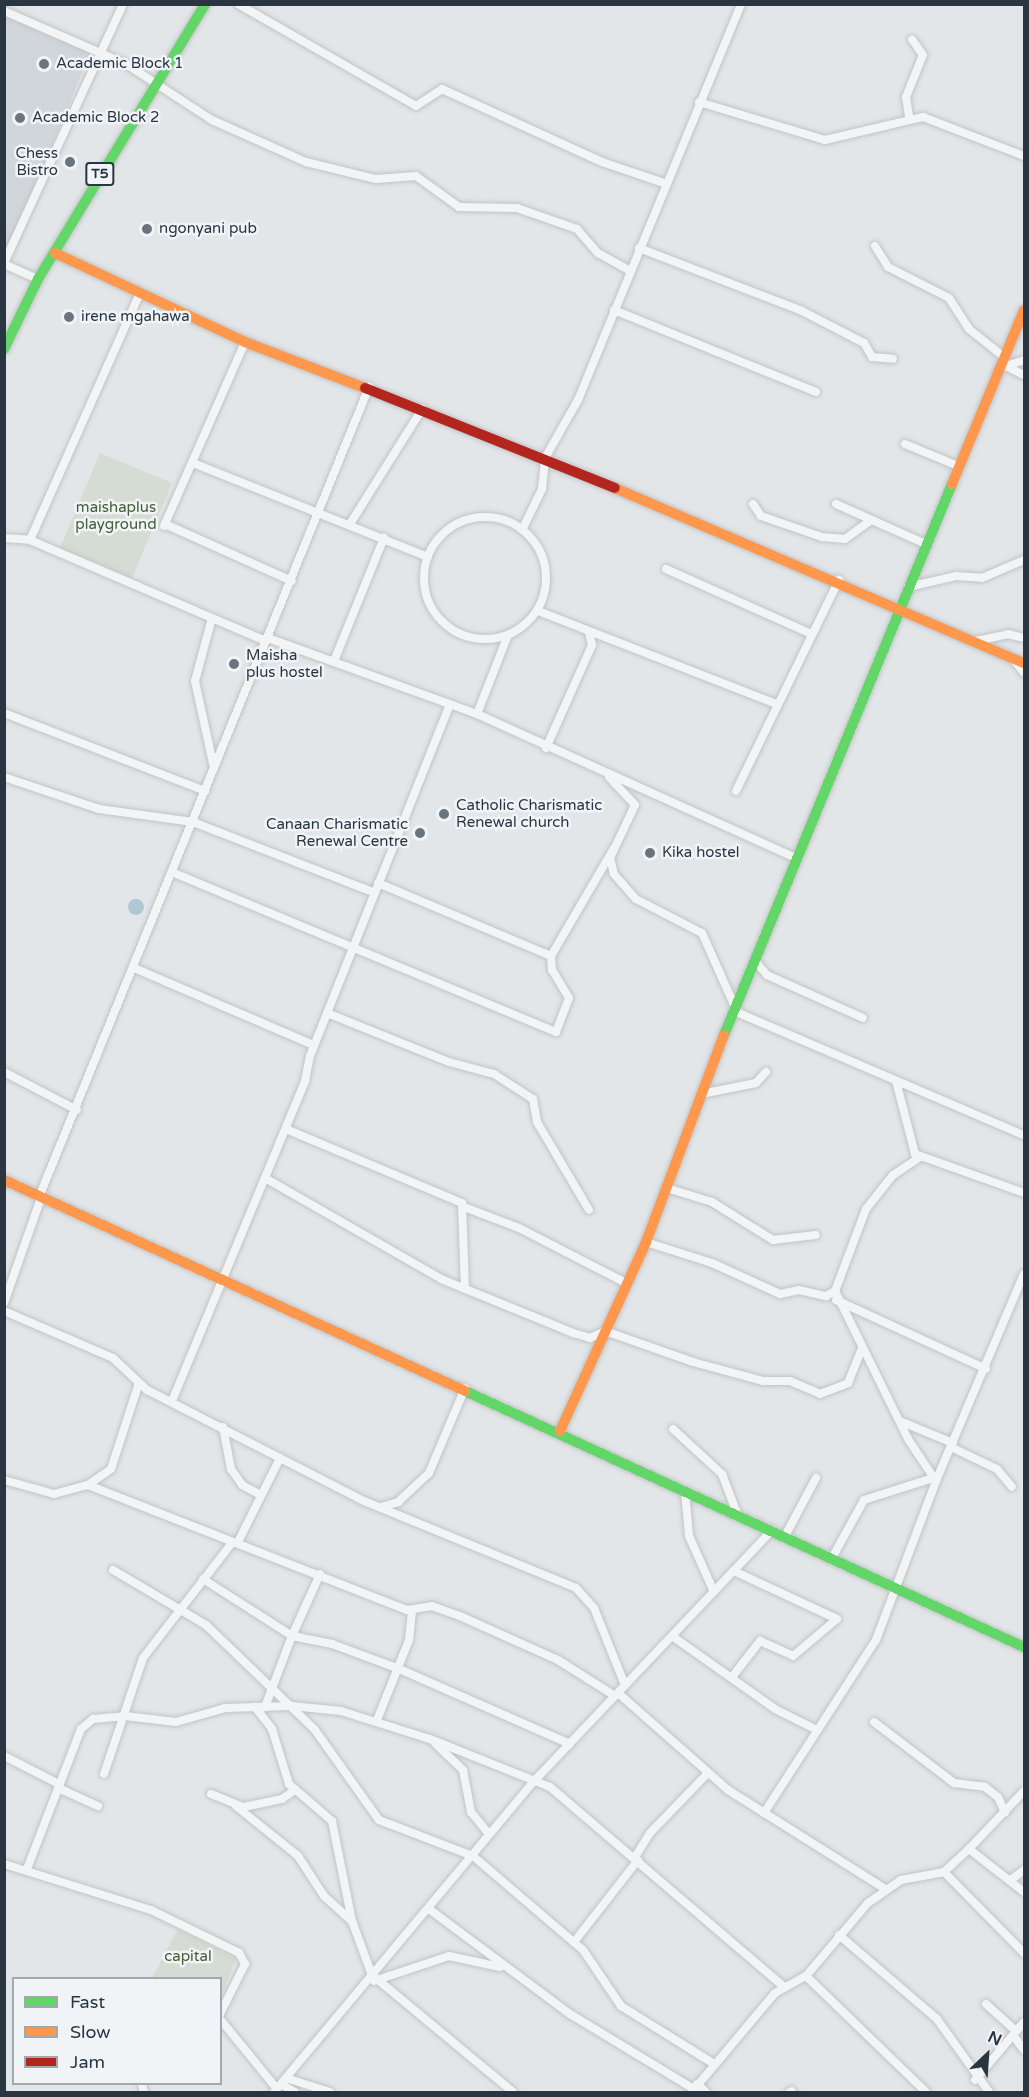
<!DOCTYPE html>
<style>
body{margin:0}
#map{position:relative;width:1029px;height:2097px;overflow:hidden;background:#e3e6e8;font-family:"Varela Round",sans-serif}
div>[style]{position:absolute}
[style*='--x']{left:calc(var(--x)*1px);top:calc(var(--y)*1px);width:calc(var(--w)*1px);rotate:calc(var(--a)*1deg)}
.built>*{inset:0;background:#d1d6db}
.green>*{inset:0;background:#d5dcd3}
.water>*{inset:0;background:#b1c7d3}
.round{border-radius:50%}
.roads{filter:drop-shadow(0 0 2px #c1c4c6) drop-shadow(0 0 2px #c1c4c6)}
.street>*{height:8px;margin:-4px;padding:0 4px;transform-origin:4px;border-radius:4px;background:#f2f4f5}
.street>.ring{margin:-4px;padding:0;box-sizing:content-box;background:none;border:8px solid #f2f4f5;border-radius:50%}
.fast>*{height:10px;margin:-5px;padding:0 5px;transform-origin:5px;border-radius:5px;background:#63d668}
.slow>*{height:10px;margin:-5px;padding:0 5px;transform-origin:5px;border-radius:5px;background:#ff974d}
.jam>*{height:10px;margin:-5px;padding:0 5px;transform-origin:5px;border-radius:5px;background:#b3261e}
.dots>*{width:16px;height:16px;translate:-50% -50%;box-sizing:border-box;border:3px solid #f1f4f7;border-radius:50%}
span{translate:-50% -50%;white-space:nowrap;text-align:center;line-height:1.15;-webkit-text-stroke:5px #f1f4f7;paint-order:stroke}
.shield-label span{padding:2px 4px;background:#f1f4f7;border:2px solid;border-radius:4px;-webkit-text-stroke-width:0}
.shield-label{font-size:14px;color:#293642;font-weight:700}
.poi-label{font-size:15px;color:#293642}
.left{translate:0 -50%;text-align:left}
.right{translate:-100% -50%;text-align:right}
.park-label{font-size:15px;color:#445e36}
.frame{position:absolute;inset:0;border:6px solid #293642;pointer-events:none}
.legend{position:absolute;left:12px;top:1977px;width:210px;height:108px;box-sizing:border-box;background:#f1f4f7;border:2px solid #a1a8af;margin:0;padding:8px 10px;list-style:none;font-size:18px;color:#293642}
.legend li{display:flex;align-items:center;gap:12px;height:30px}
.legend b{width:30px;border:2px solid #a1a8af}
.north{position:absolute;left:957px;top:2025px;width:60px;height:60px;-webkit-text-stroke:4px #f1f4f7;paint-order:stroke;rotate:25deg;font-size:16px;font-weight:700;line-height:24px;text-align:center;color:#293642}
.north::after{content:'';display:block;margin:auto;width:21px;height:27px;background:#293642;clip-path:polygon(50% 0,100% 100%,50% 72%,0 100%)}
</style>
<div id="map">
<div class="built">
<i style="clip-path:polygon(4px 15px,91px 51px,7px 253px,4px 252px)"></i>
</div>
<div class="green">
<i style="clip-path:polygon(100px 453px,172px 483px,132px 578px,60px 548px)"></i>
<i style="clip-path:polygon(178px 1929px,236px 1959px,221px 1997px,220px 1978px,152px 1978px)"></i>
</div>
<div class="water">
<i class="round" style="left:128px;top:899px;width:16px;height:16px"></i>
</div>
<div class="roads">
<div class="street">
<i style="--x:238;--y:4;--w:205;--a:29.8"></i>
<i style="--x:416;--y:106;--w:31;--a:-33"></i>
<i style="--x:442;--y:89;--w:176;--a:24.5"></i>
<i style="--x:602;--y:162;--w:65;--a:18.7"></i>
<i style="--x:4;--y:11;--w:133;--a:23.5"></i>
<i style="--x:126;--y:64;--w:103;--a:33.1"></i>
<i style="--x:212;--y:120;--w:103;--a:24.1"></i>
<i style="--x:306;--y:162;--w:72;--a:13.7"></i>
<i style="--x:376;--y:179;--w:40;--a:-4.3"></i>
<i style="--x:416;--y:176;--w:53;--a:35.8"></i>
<i style="--x:459;--y:207;--w:58;--a:1"></i>
<i style="--x:517;--y:208;--w:64;--a:19.3"></i>
<i style="--x:577;--y:229;--w:32;--a:49"></i>
<i style="--x:598;--y:253;--w:37;--a:29"></i>
<i style="--x:699;--y:102;--w:132;--a:16.8"></i>
<i style="--x:825;--y:140;--w:101;--a:-13.2"></i>
<i style="--x:923;--y:117;--w:108;--a:21.1"></i>
<i style="--x:909;--y:116;--w:19;--a:-99"></i>
<i style="--x:906;--y:97;--w:45;--a:-68"></i>
<i style="--x:923;--y:55;--w:19;--a:-125"></i>
<i style="--x:875;--y:246;--w:25;--a:58"></i>
<i style="--x:888;--y:267;--w:68;--a:26.9"></i>
<i style="--x:949;--y:298;--w:37;--a:57"></i>
<i style="--x:969;--y:329;--w:45;--a:38.7"></i>
<i style="--x:639;--y:248;--w:175;--a:21.1"></i>
<i style="--x:802;--y:311;--w:70;--a:27.3"></i>
<i style="--x:864;--y:343;--w:16;--a:60"></i>
<i style="--x:872;--y:357;--w:21;--a:5"></i>
<i style="--x:4;--y:263;--w:285;--a:-65.3"></i>
<i style="--x:4;--y:264;--w:37;--a:24"></i>
<i style="--x:614;--y:310;--w:218;--a:22.1"></i>
<i style="--x:1006;--y:366;--w:20;--a:27"></i>
<i style="--x:1000;--y:368;--w:25;--a:-18"></i>
<i style="--x:905;--y:444;--w:57;--a:22.5"></i>
<i style="--x:193;--y:463;--w:253;--a:21.8"></i>
<i style="--x:753;--y:504;--w:14;--a:56"></i>
<i style="--x:761;--y:516;--w:65;--a:19"></i>
<i style="--x:822;--y:537;--w:23;--a:5"></i>
<i style="--x:845;--y:539;--w:32;--a:-36"></i>
<i style="--x:836;--y:504;--w:98;--a:24"></i>
<i class="ring" style="left:424px;top:517px;width:114px;height:114px"></i>
<i style="--x:165;--y:524;--w:139;--a:24.2"></i>
<i style="--x:350;--y:524;--w:136;--a:-57.9"></i>
<i style="--x:164;--y:526;--w:201;--a:-66.2"></i>
<i style="--x:522;--y:530;--w:46;--a:-64"></i>
<i style="--x:542;--y:489;--w:31;--a:-84"></i>
<i style="--x:545;--y:458;--w:67;--a:-60.4"></i>
<i style="--x:578;--y:400;--w:428;--a:-67.6"></i>
<i style="--x:4;--y:538;--w:26;--a:4"></i>
<i style="--x:30;--y:540;--w:257;--a:23.2"></i>
<i style="--x:30;--y:540;--w:268;--a:-66"></i>
<i style="--x:666;--y:569;--w:159;--a:24.1"></i>
<i style="--x:908;--y:587;--w:49;--a:-12.9"></i>
<i style="--x:956;--y:576;--w:26;--a:4"></i>
<i style="--x:982;--y:578;--w:46;--a:-23.2"></i>
<i style="--x:538;--y:611;--w:256;--a:21.3"></i>
<i style="--x:212;--y:618;--w:65;--a:105.1"></i>
<i style="--x:195;--y:681;--w:89;--a:77.7"></i>
<i style="--x:268;--y:638;--w:222;--a:20"></i>
<i style="--x:477;--y:714;--w:352;--a:24.3"></i>
<i style="--x:976;--y:641;--w:33;--a:-12"></i>
<i style="--x:1008;--y:634;--w:16;--a:14"></i>
<i style="--x:1014;--y:660;--w:16;--a:52"></i>
<i style="--x:334;--y:661;--w:133;--a:-67.9"></i>
<i style="--x:4;--y:713;--w:216;--a:21.2"></i>
<i style="--x:477;--y:714;--w:85;--a:-68.6"></i>
<i style="--x:546;--y:748;--w:113;--a:-65.9"></i>
<i style="--x:592;--y:645;--w:13;--a:-103"></i>
<i style="--x:4;--y:777;--w:100;--a:18.6"></i>
<i style="--x:99;--y:809;--w:95;--a:7.9"></i>
<i style="--x:193;--y:822;--w:195;--a:21.3"></i>
<i style="--x:609;--y:777;--w:38;--a:47"></i>
<i style="--x:635;--y:805;--w:59;--a:115.3"></i>
<i style="--x:610;--y:858;--w:16;--a:76"></i>
<i style="--x:614;--y:874;--w:33;--a:49"></i>
<i style="--x:636;--y:899;--w:74;--a:27.3"></i>
<i style="--x:702;--y:933;--w:81;--a:66"></i>
<i style="--x:736;--y:791;--w:235;--a:-64"></i>
<i style="--x:174;--y:873;--w:414;--a:22.6"></i>
<i style="--x:556;--y:1032;--w:36;--a:-69"></i>
<i style="--x:569;--y:998;--w:33;--a:-121"></i>
<i style="--x:552;--y:970;--w:14;--a:-94"></i>
<i style="--x:378;--y:883;--w:188;--a:22.9"></i>
<i style="--x:551;--y:956;--w:125;--a:-59.7"></i>
<i style="--x:755;--y:961;--w:18;--a:49"></i>
<i style="--x:767;--y:975;--w:105;--a:24.1"></i>
<i style="--x:134;--y:968;--w:196;--a:23.2"></i>
<i style="--x:734;--y:1011;--w:315;--a:23.2"></i>
<i style="--x:327;--y:1013;--w:131;--a:21.9"></i>
<i style="--x:449;--y:1062;--w:47;--a:14.9"></i>
<i style="--x:494;--y:1074;--w:46;--a:32.7"></i>
<i style="--x:533;--y:1099;--w:23;--a:80"></i>
<i style="--x:537;--y:1122;--w:102;--a:59.4"></i>
<i style="--x:4;--y:1072;--w:82;--a:27.5"></i>
<i style="--x:896;--y:1081;--w:75;--a:75.4"></i>
<i style="--x:915;--y:1154;--w:116;--a:19.7"></i>
<i style="--x:701;--y:1094;--w:56;--a:-11.3"></i>
<i style="--x:756;--y:1083;--w:15;--a:-48"></i>
<i style="--x:286;--y:1129;--w:191;--a:22.8"></i>
<i style="--x:462;--y:1203;--w:86;--a:88"></i>
<i style="--x:920;--y:1157;--w:32;--a:146"></i>
<i style="--x:893;--y:1175;--w:43;--a:128.5"></i>
<i style="--x:866;--y:1209;--w:88;--a:110.7"></i>
<i style="--x:835;--y:1291;--w:165;--a:63.7"></i>
<i style="--x:908;--y:1439;--w:50;--a:56.3"></i>
<i style="--x:265;--y:1178;--w:203;--a:29.8"></i>
<i style="--x:441;--y:1279;--w:143;--a:22.2"></i>
<i style="--x:573;--y:1333;--w:18;--a:16"></i>
<i style="--x:590;--y:1338;--w:17;--a:-25"></i>
<i style="--x:605;--y:1331;--w:93;--a:19.4"></i>
<i style="--x:693;--y:1362;--w:73;--a:15.2"></i>
<i style="--x:763;--y:1381;--w:27;--a:0"></i>
<i style="--x:790;--y:1381;--w:33;--a:23"></i>
<i style="--x:820;--y:1394;--w:30;--a:-21"></i>
<i style="--x:848;--y:1383;--w:35;--a:-68"></i>
<i style="--x:667;--y:1188;--w:47;--a:17.3"></i>
<i style="--x:712;--y:1202;--w:72;--a:31.9"></i>
<i style="--x:773;--y:1240;--w:43;--a:-6.6"></i>
<i style="--x:39;--y:1197;--w:875;--a:-67.83"></i>
<i style="--x:464;--y:1207;--w:59;--a:20.9"></i>
<i style="--x:519;--y:1228;--w:120;--a:27.2"></i>
<i style="--x:646;--y:1242;--w:69;--a:17.7"></i>
<i style="--x:712;--y:1263;--w:75;--a:24.5"></i>
<i style="--x:780;--y:1294;--w:19;--a:-12"></i>
<i style="--x:799;--y:1290;--w:28;--a:13"></i>
<i style="--x:826;--y:1296;--w:10;--a:-29"></i>
<i style="--x:836;--y:1300;--w:165;--a:24.7"></i>
<i style="--x:4;--y:1303;--w:111;--a:-70.6"></i>
<i style="--x:4;--y:1311;--w:119;--a:23.3"></i>
<i style="--x:113;--y:1358;--w:47;--a:43.3"></i>
<i style="--x:147;--y:1390;--w:244;--a:27.1"></i>
<i style="--x:364;--y:1501;--w:229;--a:22.3"></i>
<i style="--x:576;--y:1588;--w:27;--a:48"></i>
<i style="--x:594;--y:1608;--w:83;--a:68.1"></i>
<i style="--x:172;--y:1401;--w:347;--a:-67.4"></i>
<i style="--x:305;--y:1081;--w:25;--a:-79"></i>
<i style="--x:310;--y:1056;--w:378;--a:-68.3"></i>
<i style="--x:902;--y:1422;--w:55;--a:22.4"></i>
<i style="--x:223;--y:1427;--w:43;--a:79.2"></i>
<i style="--x:231;--y:1469;--w:19;--a:55"></i>
<i style="--x:242;--y:1485;--w:21;--a:28"></i>
<i style="--x:673;--y:1429;--w:67;--a:42.6"></i>
<i style="--x:722;--y:1474;--w:42;--a:69"></i>
<i style="--x:951;--y:1447;--w:51;--a:25.6"></i>
<i style="--x:997;--y:1469;--w:23;--a:50"></i>
<i style="--x:4;--y:1480;--w:52;--a:15.6"></i>
<i style="--x:54;--y:1494;--w:35;--a:-15"></i>
<i style="--x:88;--y:1485;--w:28;--a:-35"></i>
<i style="--x:111;--y:1469;--w:90;--a:-72"></i>
<i style="--x:88;--y:1485;--w:343;--a:21.4"></i>
<i style="--x:407;--y:1610;--w:25;--a:-9"></i>
<i style="--x:432;--y:1606;--w:30;--a:20"></i>
<i style="--x:460;--y:1616;--w:107;--a:24.2"></i>
<i style="--x:558;--y:1660;--w:67;--a:32.3"></i>
<i style="--x:685;--y:1491;--w:45;--a:84.9"></i>
<i style="--x:689;--y:1536;--w:61;--a:65.9"></i>
<i style="--x:381;--y:1507;--w:18;--a:-16"></i>
<i style="--x:398;--y:1502;--w:42;--a:-43.1"></i>
<i style="--x:429;--y:1473;--w:92;--a:-67"></i>
<i style="--x:785;--y:1536;--w:66;--a:-61.9"></i>
<i style="--x:238;--y:1542;--w:94;--a:-63.4"></i>
<i style="--x:832;--y:1558;--w:66;--a:-61.1"></i>
<i style="--x:864;--y:1500;--w:72;--a:-17.7"></i>
<i style="--x:113;--y:1570;--w:108;--a:30.6"></i>
<i style="--x:206;--y:1625;--w:151;--a:43.9"></i>
<i style="--x:315;--y:1730;--w:110;--a:54.6"></i>
<i style="--x:379;--y:1820;--w:101;--a:21"></i>
<i style="--x:473;--y:1856;--w:145;--a:40.5"></i>
<i style="--x:583;--y:1950;--w:68;--a:55.8"></i>
<i style="--x:621;--y:2006;--w:110;--a:31.9"></i>
<i style="--x:203;--y:1579;--w:106;--a:32.6"></i>
<i style="--x:292;--y:1636;--w:68;--a:-65.7"></i>
<i style="--x:672;--y:1636;--w:126;--a:35.3"></i>
<i style="--x:775;--y:1709;--w:47;--a:26.6"></i>
<i style="--x:732;--y:1677;--w:46;--a:-52.1"></i>
<i style="--x:760;--y:1641;--w:36;--a:24"></i>
<i style="--x:793;--y:1656;--w:57;--a:-40.1"></i>
<i style="--x:837;--y:1619;--w:114;--a:-155"></i>
<i style="--x:618;--y:1693;--w:147;--a:41.4"></i>
<i style="--x:728;--y:1790;--w:186;--a:32.2"></i>
<i style="--x:255;--y:1707;--w:28;--a:52"></i>
<i style="--x:272;--y:1729;--w:58;--a:72.8"></i>
<i style="--x:289;--y:1784;--w:57;--a:40.7"></i>
<i style="--x:332;--y:1821;--w:102;--a:78.7"></i>
<i style="--x:352;--y:1921;--w:58;--a:69.7"></i>
<i style="--x:372;--y:1975;--w:183;--a:39.7"></i>
<i style="--x:265;--y:1707;--w:76;--a:-69.2"></i>
<i style="--x:292;--y:1636;--w:41;--a:11.3"></i>
<i style="--x:332;--y:1644;--w:69;--a:20.3"></i>
<i style="--x:397;--y:1668;--w:189;--a:23.7"></i>
<i style="--x:377;--y:1720;--w:86;--a:-68.2"></i>
<i style="--x:409;--y:1640;--w:29;--a:-84"></i>
<i style="--x:874;--y:1722;--w:101;--a:37.3"></i>
<i style="--x:954;--y:1783;--w:31;--a:7"></i>
<i style="--x:985;--y:1787;--w:16;--a:38"></i>
<i style="--x:998;--y:1797;--w:17;--a:66"></i>
<i style="--x:435;--y:1743;--w:39;--a:44"></i>
<i style="--x:463;--y:1770;--w:43;--a:79.2"></i>
<i style="--x:471;--y:1812;--w:27;--a:51"></i>
<i style="--x:4;--y:1756;--w:62;--a:27"></i>
<i style="--x:104;--y:1774;--w:122;--a:-71.4"></i>
<i style="--x:143;--y:1658;--w:144;--a:-52.3"></i>
<i style="--x:58;--y:1788;--w:44;--a:24.2"></i>
<i style="--x:1024;--y:1791;--w:80;--a:133.5"></i>
<i style="--x:969;--y:1849;--w:70;--a:38"></i>
<i style="--x:211;--y:1794;--w:35;--a:22"></i>
<i style="--x:244;--y:1807;--w:39;--a:-12"></i>
<i style="--x:282;--y:1799;--w:16;--a:-35"></i>
<i style="--x:236;--y:1806;--w:80;--a:38.9"></i>
<i style="--x:298;--y:1856;--w:48;--a:57"></i>
<i style="--x:324;--y:1896;--w:38;--a:42"></i>
<i style="--x:764;--y:1813;--w:206;--a:-57.1"></i>
<i style="--x:876;--y:1640;--w:170;--a:-69.3"></i>
<i style="--x:936;--y:1481;--w:225;--a:-67"></i>
<i style="--x:635;--y:1857;--w:28;--a:-58"></i>
<i style="--x:650;--y:1833;--w:83;--a:-46"></i>
<i style="--x:4;--y:1864;--w:154;--a:17.4"></i>
<i style="--x:151;--y:1910;--w:98;--a:26"></i>
<i style="--x:239;--y:1953;--w:13;--a:61"></i>
<i style="--x:245;--y:1964;--w:56;--a:116.6"></i>
<i style="--x:27;--y:1869;--w:150;--a:-68.9"></i>
<i style="--x:81;--y:1729;--w:16;--a:-40"></i>
<i style="--x:93;--y:1719;--w:32;--a:-5"></i>
<i style="--x:125;--y:1716;--w:51;--a:6.7"></i>
<i style="--x:176;--y:1722;--w:51;--a:-15.9"></i>
<i style="--x:225;--y:1708;--w:67;--a:-1.7"></i>
<i style="--x:292;--y:1706;--w:49;--a:5.8"></i>
<i style="--x:341;--y:1711;--w:93;--a:17.5"></i>
<i style="--x:430;--y:1739;--w:129;--a:21.8"></i>
<i style="--x:550;--y:1787;--w:308;--a:40.5"></i>
<i style="--x:944;--y:1872;--w:114;--a:45.4"></i>
<i style="--x:1012;--y:1879;--w:15;--a:-37"></i>
<i style="--x:429;--y:1909;--w:176;--a:36.7"></i>
<i style="--x:570;--y:2014;--w:145;--a:31.2"></i>
<i style="--x:839;--y:1935;--w:129;--a:40.6"></i>
<i style="--x:937;--y:2019;--w:90;--a:54.5"></i>
<i style="--x:574;--y:1942;--w:104;--a:-52"></i>
<i style="--x:806;--y:1976;--w:167;--a:44"></i>
<i style="--x:374;--y:1981;--w:79;--a:-18.4"></i>
<i style="--x:449;--y:1956;--w:52;--a:12.2"></i>
<i style="--x:986;--y:2004;--w:40;--a:42"></i>
<i style="--x:220;--y:2019;--w:90;--a:50.8"></i>
<i style="--x:1015;--y:2038;--w:15;--a:53"></i>
<i style="--x:286;--y:2078;--w:46;--a:17.7"></i>
<i style="--x:975;--y:2080;--w:76;--a:-49.8"></i>
<i style="--x:142;--y:2084;--w:8;--a:76"></i>
<i style="--x:281;--y:2084;--w:16;--a:30"></i>
<i style="--x:697;--y:2084;--w:12;--a:42"></i>
<i style="--x:274;--y:2092;--w:408;--a:-50.1"></i>
<i style="--x:536;--y:1779;--w:343;--a:-46.5"></i>
<i style="--x:692;--y:2092;--w:129;--a:-50"></i>
<i style="--x:775;--y:1993;--w:35;--a:-29"></i>
<i style="--x:806;--y:1976;--w:96;--a:-49.7"></i>
<i style="--x:868;--y:1903;--w:40;--a:-34.9"></i>
<i style="--x:901;--y:1880;--w:44;--a:-10.5"></i>
<i style="--x:944;--y:1872;--w:34;--a:-43"></i>
<i style="--x:790;--y:2092;--w:2;--a:-27"></i>
</div>
<div class="fast">
<i style="--x:4;--y:349;--w:78;--a:-64.1"></i>
<i style="--x:38;--y:279;--w:322;--a:-58.7"></i>
<i style="--x:724;--y:1035;--w:596;--a:-67.52"></i>
<i style="--x:465;--y:1391;--w:615;--a:24.61"></i>
</div>
<div class="slow">
<i style="--x:55;--y:253;--w:210;--a:25.1"></i>
<i style="--x:245;--y:342;--w:129;--a:21"></i>
<i style="--x:952;--y:484;--w:188;--a:-67.5"></i>
<i style="--x:615;--y:488;--w:445;--a:23.2"></i>
<i style="--x:4;--y:1180;--w:507;--a:24.59"></i>
<i style="--x:560;--y:1431;--w:208;--a:-65.5"></i>
<i style="--x:646;--y:1242;--w:221;--a:-69.4"></i>
</div>
<div class="jam">
<i style="--x:365;--y:388;--w:269;--a:21.8"></i>
</div>
</div>
<div class="dots">
<i style="left:44px;top:64px;background:#6a747c"></i>
<i style="left:20px;top:118px;background:#6a747c"></i>
<i style="left:70px;top:162px;background:#6a747c"></i>
<i style="left:147px;top:229px;background:#6a747c"></i>
<i style="left:69px;top:317px;background:#6a747c"></i>
<i style="left:234px;top:664px;background:#6a747c"></i>
<i style="left:444px;top:814px;background:#6a747c"></i>
<i style="left:420px;top:833px;background:#6a747c"></i>
<i style="left:650px;top:853px;background:#6a747c"></i>
</div>
<div class="shield-label">
<span style="left:100px;top:174px">T5</span>
</div>
<div class="poi-label">
<span class="left" style="left:56px;top:64px">Academic Block 1</span>
<span class="left" style="left:32px;top:118px">Academic Block 2</span>
<span class="right" style="left:58px;top:162px">Chess<br>Bistro</span>
<span class="left" style="left:159px;top:229px">ngonyani pub</span>
<span class="left" style="left:81px;top:317px">irene mgahawa</span>
<span class="left" style="left:246px;top:664px">Maisha<br>plus hostel</span>
<span class="left" style="left:456px;top:814px">Catholic Charismatic<br>Renewal church</span>
<span class="right" style="left:408px;top:833px">Canaan Charismatic<br>Renewal Centre</span>
<span class="left" style="left:662px;top:853px">Kika hostel</span>
</div>
<div class="park-label">
<span style="left:116px;top:516px">maishaplus<br>playground</span>
<span style="left:188px;top:1957px">capital</span>
</div>
<div class="frame"></div>
<ul class="legend">
<li><b style="height:8px;background:#63d668"></b>Fast</li>
<li><b style="height:8px;background:#ff974d"></b>Slow</li>
<li><b style="height:8px;background:#b3261e"></b>Jam</li>
</ul>
<div class="north">N</div>
</div>
